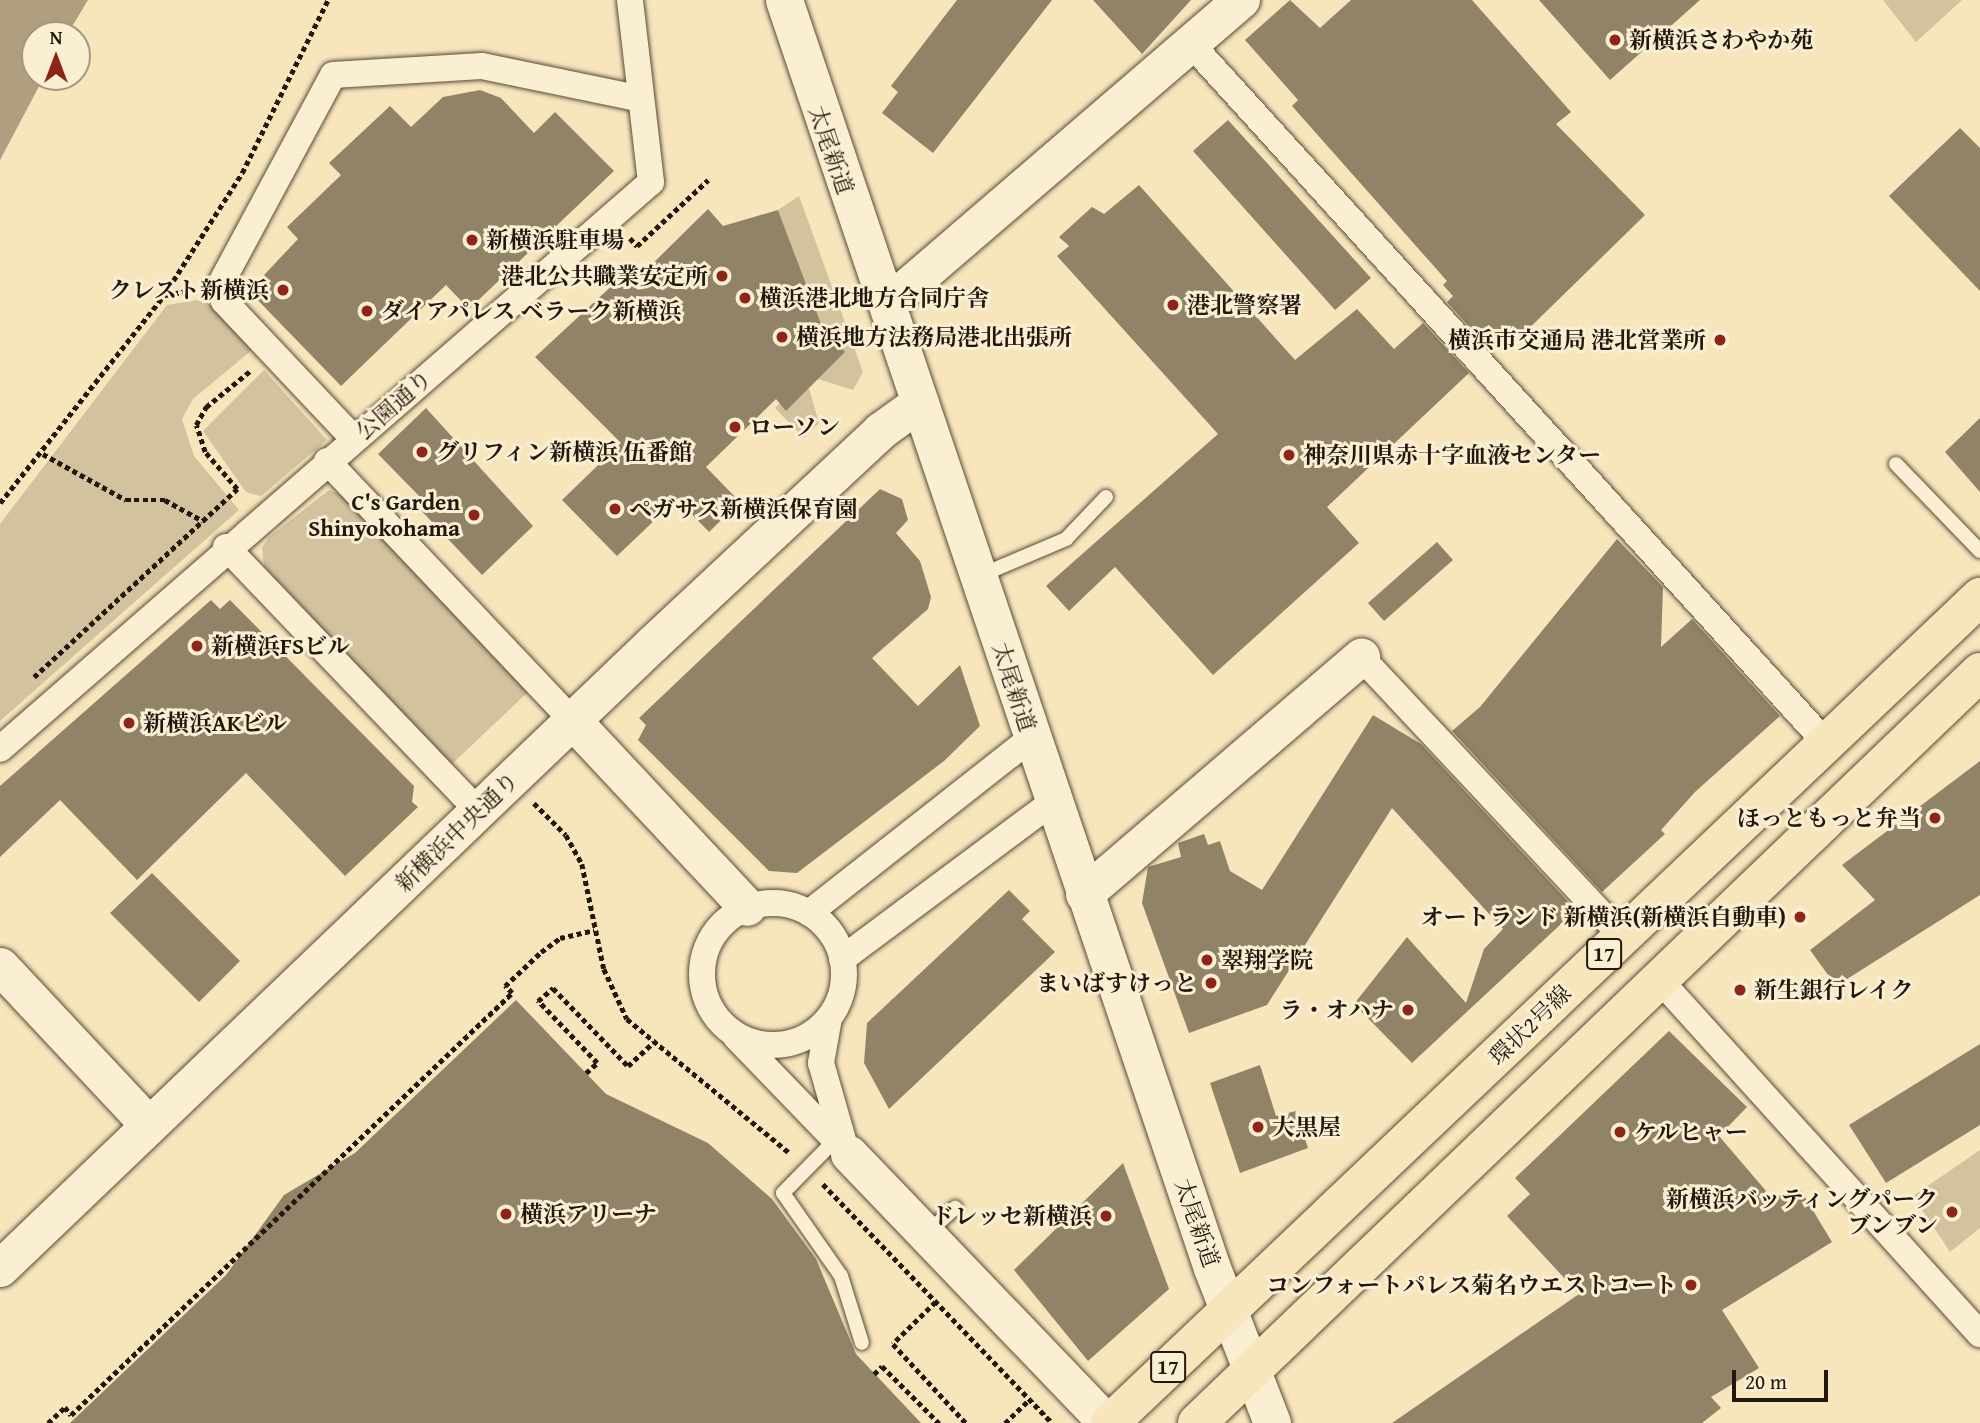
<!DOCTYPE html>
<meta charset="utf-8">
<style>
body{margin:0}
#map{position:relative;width:1980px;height:1423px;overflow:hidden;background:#f7e5bc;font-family:"Gentium Book Plus","Noto Serif JP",serif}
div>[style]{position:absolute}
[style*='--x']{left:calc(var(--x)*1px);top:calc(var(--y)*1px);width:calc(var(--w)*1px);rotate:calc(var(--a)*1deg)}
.green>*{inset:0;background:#d3c29e}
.water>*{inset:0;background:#af9f80}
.building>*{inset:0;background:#918368}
.path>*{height:4.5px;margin-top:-2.25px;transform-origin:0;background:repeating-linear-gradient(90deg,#23180d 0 5px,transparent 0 8.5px)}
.roads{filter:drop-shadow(0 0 2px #584b39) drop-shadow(0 0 2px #584b39)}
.lane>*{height:14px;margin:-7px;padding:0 7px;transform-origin:7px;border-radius:7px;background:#faeed3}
.street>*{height:26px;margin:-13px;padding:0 13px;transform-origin:13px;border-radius:13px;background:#faeed3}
.street>.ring{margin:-13px;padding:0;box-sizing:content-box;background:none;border:26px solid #faeed3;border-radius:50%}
.secondary>*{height:37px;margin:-18.5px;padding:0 18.5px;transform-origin:18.5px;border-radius:18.5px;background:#faeed3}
.primary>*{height:38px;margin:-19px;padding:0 19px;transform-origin:19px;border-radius:19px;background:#f7e5bc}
.dots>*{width:19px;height:19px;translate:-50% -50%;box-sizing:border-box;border:4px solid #faeed3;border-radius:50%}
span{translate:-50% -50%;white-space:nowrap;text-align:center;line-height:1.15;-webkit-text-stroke:6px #faeed3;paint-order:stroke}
.shield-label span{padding:2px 5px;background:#faeed3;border:2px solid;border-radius:5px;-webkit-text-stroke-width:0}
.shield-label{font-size:21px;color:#23180d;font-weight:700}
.poi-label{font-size:23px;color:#23180d;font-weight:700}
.left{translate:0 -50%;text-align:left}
.right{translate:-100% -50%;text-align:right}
.street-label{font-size:23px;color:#23180d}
.north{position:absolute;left:21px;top:21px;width:70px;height:70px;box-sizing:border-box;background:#faeed3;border:2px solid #a49884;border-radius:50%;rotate:0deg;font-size:19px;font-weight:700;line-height:28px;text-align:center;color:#23180d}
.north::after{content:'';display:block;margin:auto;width:24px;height:32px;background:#8f2418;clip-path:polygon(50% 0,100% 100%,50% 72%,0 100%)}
.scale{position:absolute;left:1732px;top:1370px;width:96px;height:32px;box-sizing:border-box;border:4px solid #23180d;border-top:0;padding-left:9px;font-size:21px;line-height:24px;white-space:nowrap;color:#23180d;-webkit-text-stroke:5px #faeed3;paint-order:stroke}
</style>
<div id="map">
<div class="green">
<i style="clip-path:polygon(1883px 0,1962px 0,1916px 42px)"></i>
<i style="clip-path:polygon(799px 196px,863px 372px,853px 390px,818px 379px,823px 329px,778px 210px)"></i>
<i style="clip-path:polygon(204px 299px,252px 350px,193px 399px,182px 419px,194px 456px,239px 510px,0 721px,0 524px,167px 305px)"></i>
<i style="clip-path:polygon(264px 370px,327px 440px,261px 496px,246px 492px,203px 431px)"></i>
<i style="clip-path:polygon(809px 388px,819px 423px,804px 438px,775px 408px,780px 403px,786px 410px)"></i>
<i style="clip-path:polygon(329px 490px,343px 496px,528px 692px,451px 765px,264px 566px,262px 548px,269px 537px)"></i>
<i style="clip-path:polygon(1980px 1150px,1980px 1228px,1950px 1252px,1913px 1196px)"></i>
</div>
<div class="water">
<i style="clip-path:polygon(0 0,88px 0,67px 35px,35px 35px,35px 77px,44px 77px,0 160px)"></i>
</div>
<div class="building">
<i style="clip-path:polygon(957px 0,1052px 0,933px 153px,882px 113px,898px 92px,891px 86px)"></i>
<i style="clip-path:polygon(1093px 0,1191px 0,1142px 54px)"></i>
<i style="clip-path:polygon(1290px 0,1320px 28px,1351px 0,1472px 0,1571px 112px,1556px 124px,1645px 215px,1507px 350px,1501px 344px,1492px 352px,1447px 302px,1453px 296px,1443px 285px,1447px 281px,1292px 106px,1298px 100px,1245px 40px)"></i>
<i style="clip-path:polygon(1539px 0,1700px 0,1610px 80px)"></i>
<i style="clip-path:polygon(480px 90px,501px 98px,534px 133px,555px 112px,614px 171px,469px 309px,446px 285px,341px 386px,249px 291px,298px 239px,287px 227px,341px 175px,329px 163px,390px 106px,411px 127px,443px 97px)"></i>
<i style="clip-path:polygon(1228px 120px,1371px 278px,1335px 310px,1193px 151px)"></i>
<i style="clip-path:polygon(1960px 128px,1980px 148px,1980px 291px,1889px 196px)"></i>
<i style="clip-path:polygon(1139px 185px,1295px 360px,1357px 309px,1394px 349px,1423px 323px,1469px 373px,1327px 507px,1359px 543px,1213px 675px,1115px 567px,1069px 611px,1046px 586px,1218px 434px,1057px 256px,1069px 246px,1059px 237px,1092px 207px,1104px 214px)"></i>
<i style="clip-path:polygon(708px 209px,723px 226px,778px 210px,823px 329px,845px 352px,786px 411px,776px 399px,706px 467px,740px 502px,709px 532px,677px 499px,617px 556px,562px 500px,621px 443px,535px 357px,630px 269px,638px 278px)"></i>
<i style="clip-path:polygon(426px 408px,533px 526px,482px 575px,415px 504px,421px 498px,378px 454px)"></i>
<i style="clip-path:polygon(1980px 418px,1980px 492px,1945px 452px)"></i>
<i style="clip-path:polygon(880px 489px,902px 499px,908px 520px,896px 533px,920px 561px,931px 597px,928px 609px,872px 658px,918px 706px,960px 665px,980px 726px,944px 761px,797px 873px,769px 871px,638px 740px,646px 725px,639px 718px)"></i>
<i style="clip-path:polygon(1617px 539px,1663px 587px,1661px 647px,1692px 619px,1780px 716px,1695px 792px,1661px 830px,1665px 834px,1602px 892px,1452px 731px,1480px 707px)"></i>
<i style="clip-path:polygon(1437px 542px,1453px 560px,1384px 621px,1368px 603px)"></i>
<i style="clip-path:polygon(211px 600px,220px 609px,230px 600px,414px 786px,412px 802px,418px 807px,345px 876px,246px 773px,137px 880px,60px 800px,0 857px,0 786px)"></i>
<i style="clip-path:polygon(1373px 715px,1421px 744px,1576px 910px,1412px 1063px,1354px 1004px,1407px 937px,1466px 1003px,1484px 949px,1503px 929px,1392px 808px,1267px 1005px,1189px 1033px,1142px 903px,1148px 867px,1181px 857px,1178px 843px,1204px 834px,1208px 845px,1220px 841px,1230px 871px,1262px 890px)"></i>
<i style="clip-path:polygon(1980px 761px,1980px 895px,1836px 986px,1810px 950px,1875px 900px,1842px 865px)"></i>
<i style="clip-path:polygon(152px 873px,240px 961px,199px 1002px,110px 913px)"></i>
<i style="clip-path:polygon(1009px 890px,1030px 911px,1022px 919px,1055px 952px,889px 1109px,864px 1063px,867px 1023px)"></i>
<i style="clip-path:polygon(516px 1000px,606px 1094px,708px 1143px,772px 1199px,816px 1259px,856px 1354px,921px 1423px,70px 1423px,226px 1275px,284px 1195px,355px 1153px)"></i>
<i style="clip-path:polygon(1669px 1031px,1747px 1107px,1719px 1136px,1772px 1198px,1800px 1189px,1832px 1242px,1722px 1310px,1759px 1368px,1711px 1397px,1721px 1408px,1702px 1423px,1392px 1423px,1579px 1294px,1507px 1216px,1530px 1194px,1515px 1178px)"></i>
<i style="clip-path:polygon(1980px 1044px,1980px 1125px,1886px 1183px,1849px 1125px)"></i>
<i style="clip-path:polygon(1260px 1065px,1276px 1116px,1296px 1111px,1308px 1148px,1240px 1173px,1210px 1083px)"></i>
<i style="clip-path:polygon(1123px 1163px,1169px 1289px,1088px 1361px,1014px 1270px)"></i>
</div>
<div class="path">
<i style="--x:630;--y:238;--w:11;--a:49"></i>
<i style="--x:637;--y:246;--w:97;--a:-42.9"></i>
<i style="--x:165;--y:295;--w:29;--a:-10"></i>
<i style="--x:43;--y:454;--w:95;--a:29"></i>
<i style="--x:126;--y:500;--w:39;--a:0"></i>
<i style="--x:165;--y:500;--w:43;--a:28.9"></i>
<i style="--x:0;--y:503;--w:265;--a:-51.7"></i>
<i style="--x:164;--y:295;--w:145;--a:-57.4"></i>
<i style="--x:242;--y:173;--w:193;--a:-63.6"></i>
<i style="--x:34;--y:677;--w:277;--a:-42.8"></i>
<i style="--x:237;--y:489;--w:49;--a:-130.9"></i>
<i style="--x:205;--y:452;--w:28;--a:-108"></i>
<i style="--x:196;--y:425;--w:21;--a:-61"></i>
<i style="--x:206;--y:407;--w:57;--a:-39.3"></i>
<i style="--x:534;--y:803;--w:45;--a:45"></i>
<i style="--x:566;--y:835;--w:33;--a:61"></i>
<i style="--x:582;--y:864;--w:107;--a:78.2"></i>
<i style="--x:604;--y:969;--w:55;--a:65.3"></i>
<i style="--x:627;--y:1019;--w:212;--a:39.5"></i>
<i style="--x:586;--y:1073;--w:15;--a:-42"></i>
<i style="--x:597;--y:1063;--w:86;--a:-133.6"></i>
<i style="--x:538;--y:1001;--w:20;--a:-41"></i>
<i style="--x:553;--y:988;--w:108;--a:46.1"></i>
<i style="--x:628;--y:1066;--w:35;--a:-43"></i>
<i style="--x:823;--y:1184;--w:331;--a:46.2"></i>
<i style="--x:936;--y:1302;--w:60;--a:135.7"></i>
<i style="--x:893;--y:1344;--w:108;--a:47.3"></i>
<i style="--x:874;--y:1374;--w:11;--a:-45"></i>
<i style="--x:882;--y:1366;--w:81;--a:45"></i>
<i style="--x:48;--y:1423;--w:23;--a:-43"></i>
<i style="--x:65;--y:1407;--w:10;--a:53"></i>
<i style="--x:71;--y:1415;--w:610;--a:-43.74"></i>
<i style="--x:512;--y:993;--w:10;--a:-135"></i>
<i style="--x:505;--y:986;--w:50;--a:-43.4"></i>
<i style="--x:541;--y:952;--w:24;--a:-36"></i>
<i style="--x:560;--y:938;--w:35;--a:-13"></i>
<i style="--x:1005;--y:1423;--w:33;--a:-44"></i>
</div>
<div class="roads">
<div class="lane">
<i style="--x:1896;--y:464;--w:121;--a:46"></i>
<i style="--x:979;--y:576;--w:95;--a:-23"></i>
<i style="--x:1066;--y:539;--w:58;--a:-46.4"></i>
<i style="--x:839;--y:1136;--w:80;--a:134.5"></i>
<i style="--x:783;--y:1193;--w:101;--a:55.1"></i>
<i style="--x:841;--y:1276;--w:70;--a:72.6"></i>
<i style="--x:927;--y:1233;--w:38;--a:-42"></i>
</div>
<div class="street">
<i style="--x:1192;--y:45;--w:943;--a:47.75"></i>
<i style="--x:354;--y:439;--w:190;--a:-133.3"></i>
<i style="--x:224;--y:301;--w:16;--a:-104"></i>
<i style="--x:220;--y:285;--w:238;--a:-61.7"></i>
<i style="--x:333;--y:75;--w:149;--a:-3.5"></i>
<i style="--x:482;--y:66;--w:162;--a:11.7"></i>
<i style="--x:327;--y:461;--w:357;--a:46.6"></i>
<i style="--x:226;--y:547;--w:365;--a:46.3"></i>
<i style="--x:1361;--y:657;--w:382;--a:46.9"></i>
<i style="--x:0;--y:749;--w:863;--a:-41.05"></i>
<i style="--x:651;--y:182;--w:183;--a:-96.6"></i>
<i class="ring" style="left:702px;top:903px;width:116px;height:116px"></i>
<i style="--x:809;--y:913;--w:283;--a:-38.2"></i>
<i style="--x:842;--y:959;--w:263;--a:-36.7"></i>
<i style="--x:1658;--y:978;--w:480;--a:47.9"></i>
<i style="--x:829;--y:1018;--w:46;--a:100.1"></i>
<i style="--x:821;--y:1063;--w:83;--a:74"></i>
<i style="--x:736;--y:1037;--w:163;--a:46"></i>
</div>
<div class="secondary">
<i style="--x:784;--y:0;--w:1338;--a:71.35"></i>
<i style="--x:1212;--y:1268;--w:166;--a:68.8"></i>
<i style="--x:887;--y:304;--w:467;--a:-40.7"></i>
<i style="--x:572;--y:720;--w:256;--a:46.9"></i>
<i style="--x:1084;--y:894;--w:365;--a:-40.6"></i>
<i style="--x:0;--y:966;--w:218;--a:46.9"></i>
<i style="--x:849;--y:1154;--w:373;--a:46.2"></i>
<i style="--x:0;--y:1268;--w:904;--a:-43.74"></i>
<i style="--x:653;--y:643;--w:311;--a:-43"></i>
<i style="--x:880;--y:431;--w:49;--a:-35.9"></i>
</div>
<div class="primary">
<i style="--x:1110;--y:1423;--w:1200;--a:-43.51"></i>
<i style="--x:1197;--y:1423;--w:1085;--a:-43.8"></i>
</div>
</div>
<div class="dots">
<i style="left:1615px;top:40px;background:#8f2418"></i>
<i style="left:472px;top:240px;background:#8f2418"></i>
<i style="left:722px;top:276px;background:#8f2418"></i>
<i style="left:283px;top:290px;background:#8f2418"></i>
<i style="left:745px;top:298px;background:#8f2418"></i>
<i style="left:1173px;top:305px;background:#8f2418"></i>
<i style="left:367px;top:311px;background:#8f2418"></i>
<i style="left:782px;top:337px;background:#8f2418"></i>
<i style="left:1720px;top:340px;background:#8f2418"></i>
<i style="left:735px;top:427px;background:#8f2418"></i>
<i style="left:422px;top:452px;background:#8f2418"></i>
<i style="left:1289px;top:455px;background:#8f2418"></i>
<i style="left:615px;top:509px;background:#8f2418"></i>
<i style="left:474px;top:515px;background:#8f2418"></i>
<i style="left:197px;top:646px;background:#8f2418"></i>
<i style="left:129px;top:723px;background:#8f2418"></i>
<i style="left:1935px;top:818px;background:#8f2418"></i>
<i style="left:1800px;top:917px;background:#8f2418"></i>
<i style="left:1207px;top:960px;background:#8f2418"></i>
<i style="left:1211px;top:983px;background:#8f2418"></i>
<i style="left:1740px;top:990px;background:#8f2418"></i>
<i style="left:1408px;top:1010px;background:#8f2418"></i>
<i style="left:1258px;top:1127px;background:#8f2418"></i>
<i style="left:1620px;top:1132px;background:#8f2418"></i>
<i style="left:1952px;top:1212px;background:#8f2418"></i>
<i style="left:506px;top:1214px;background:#8f2418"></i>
<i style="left:1106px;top:1216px;background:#8f2418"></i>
<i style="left:1691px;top:1285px;background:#8f2418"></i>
</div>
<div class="shield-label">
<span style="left:1604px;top:954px">17</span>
<span style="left:1168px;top:1367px">17</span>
</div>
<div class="poi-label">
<span class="left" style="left:1629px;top:40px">新横浜さわやか苑</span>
<span class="left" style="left:486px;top:240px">新横浜駐車場</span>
<span class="right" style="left:708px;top:276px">港北公共職業安定所</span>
<span class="right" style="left:269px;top:290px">クレスト新横浜</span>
<span class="left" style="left:759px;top:298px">横浜港北地方合同庁舎</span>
<span class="left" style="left:1187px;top:305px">港北警察署</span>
<span class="left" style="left:381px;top:311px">ダイアパレス ベラーク新横浜</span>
<span class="left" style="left:796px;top:337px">横浜地方法務局港北出張所</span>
<span class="right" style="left:1706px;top:340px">横浜市交通局 港北営業所</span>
<span class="left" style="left:749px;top:427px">ローソン</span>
<span class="left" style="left:436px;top:452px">グリフィン新横浜 伍番館</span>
<span class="left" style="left:1303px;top:455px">神奈川県赤十字血液センター</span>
<span class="right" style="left:460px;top:515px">C's Garden<br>Shinyokohama</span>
<span class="left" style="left:629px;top:509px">ペガサス新横浜保育園</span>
<span class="left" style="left:211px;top:646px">新横浜FSビル</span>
<span class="left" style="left:143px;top:723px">新横浜AKビル</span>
<span class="right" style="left:1921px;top:818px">ほっともっと弁当</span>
<span class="right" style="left:1786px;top:917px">オートランド 新横浜(新横浜自動車)</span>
<span class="left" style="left:1221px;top:960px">翠翔学院</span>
<span class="right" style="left:1197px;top:983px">まいばすけっと</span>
<span class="left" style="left:1754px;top:990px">新生銀行レイク</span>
<span class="right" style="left:1394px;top:1010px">ラ・オハナ</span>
<span class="left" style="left:1272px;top:1127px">大黒屋</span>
<span class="left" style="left:1634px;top:1132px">ケルヒャー</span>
<span class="right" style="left:1938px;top:1212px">新横浜バッティングパーク<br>ブンブン</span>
<span class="left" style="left:520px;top:1214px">横浜アリーナ</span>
<span class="right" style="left:1092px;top:1216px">ドレッセ新横浜</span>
<span class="right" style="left:1677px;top:1285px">コンフォートパレス菊名ウエストコート</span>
</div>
<div class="street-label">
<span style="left:831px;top:150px;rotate:71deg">太尾新道</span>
<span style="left:394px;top:405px;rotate:-41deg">公園通り</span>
<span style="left:1014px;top:687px;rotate:72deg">太尾新道</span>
<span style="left:457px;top:832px;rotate:-44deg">新横浜中央通り</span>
<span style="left:1530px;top:1025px;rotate:-44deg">環状2号線</span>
<span style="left:1197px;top:1223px;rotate:71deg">太尾新道</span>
</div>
<div class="north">N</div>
<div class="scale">20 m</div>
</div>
